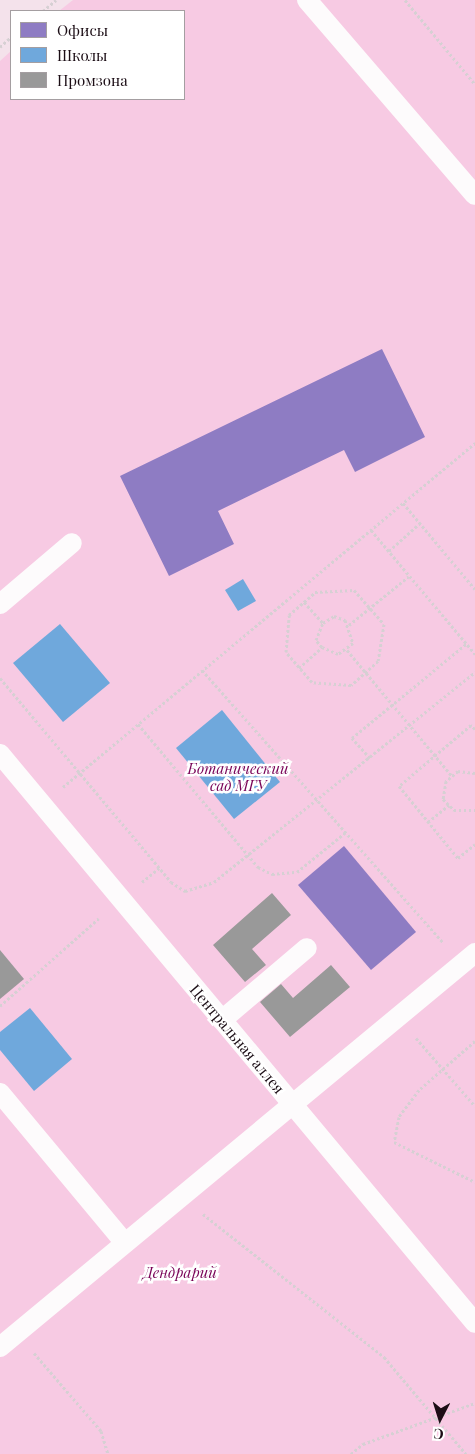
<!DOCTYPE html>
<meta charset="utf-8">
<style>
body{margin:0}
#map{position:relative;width:475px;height:1454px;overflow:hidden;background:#f4e2eb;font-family:"Playfair Display",serif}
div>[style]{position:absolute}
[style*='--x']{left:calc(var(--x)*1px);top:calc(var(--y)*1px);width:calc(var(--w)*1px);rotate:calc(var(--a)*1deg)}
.green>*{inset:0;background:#f7cae3}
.offices>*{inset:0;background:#8e7cc3}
.schools>*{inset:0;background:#6fa8dc}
.industry>*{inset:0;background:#999}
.path>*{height:3px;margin-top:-1.5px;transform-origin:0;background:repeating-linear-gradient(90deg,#d6d0d3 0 2.5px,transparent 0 5px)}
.lane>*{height:20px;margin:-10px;padding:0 10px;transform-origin:10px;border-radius:10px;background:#fdfbfc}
span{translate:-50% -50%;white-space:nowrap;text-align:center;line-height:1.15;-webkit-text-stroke:5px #fff;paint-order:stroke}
.park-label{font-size:15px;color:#790357;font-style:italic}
.street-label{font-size:15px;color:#1b0d15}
.legend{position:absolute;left:10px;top:10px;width:175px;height:90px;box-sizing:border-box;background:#fff;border:1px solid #a49ea1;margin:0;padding:6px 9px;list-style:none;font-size:15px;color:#1b0d15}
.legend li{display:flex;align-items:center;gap:10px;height:25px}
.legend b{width:25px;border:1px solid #a49ea1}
.north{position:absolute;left:415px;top:1394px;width:50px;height:50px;-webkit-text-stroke:4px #fff;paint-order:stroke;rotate:185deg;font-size:14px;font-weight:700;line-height:20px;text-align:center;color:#1b0d15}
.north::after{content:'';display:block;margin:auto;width:18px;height:22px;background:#1b0d15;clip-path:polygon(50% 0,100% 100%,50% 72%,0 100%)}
</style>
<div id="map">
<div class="green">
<i style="clip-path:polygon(73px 0,475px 0,475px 1454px,0 1454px,0 61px,11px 51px,11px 99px,184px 99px,184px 11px,59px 11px)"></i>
</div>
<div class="offices">
<i style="clip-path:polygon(382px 349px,425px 437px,355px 472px,344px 450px,218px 511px,234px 544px,169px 576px,120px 476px)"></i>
<i style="clip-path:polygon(344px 846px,416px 932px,371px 970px,298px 885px)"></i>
</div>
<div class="schools">
<i style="clip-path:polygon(243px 579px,256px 601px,238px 611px,225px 590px)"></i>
<i style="clip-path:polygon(60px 624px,110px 683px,63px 722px,13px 663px)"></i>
<i style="clip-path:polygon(222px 710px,280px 782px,234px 819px,176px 748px)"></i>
<i style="clip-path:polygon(30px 1008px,72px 1059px,34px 1091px,0 1050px,0 1032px)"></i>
</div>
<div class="industry">
<i style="clip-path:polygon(272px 893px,291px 915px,252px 949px,266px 965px,245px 982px,213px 945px)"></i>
<i style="clip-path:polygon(0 950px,24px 979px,0 999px)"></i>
<i style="clip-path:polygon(331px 965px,350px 987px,290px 1037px,260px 1002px,281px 984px,293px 998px)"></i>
</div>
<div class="path">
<i style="--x:405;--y:0;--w:109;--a:50.2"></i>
<i style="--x:43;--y:11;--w:17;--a:-40"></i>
<i style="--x:0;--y:47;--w:15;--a:-42"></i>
<i style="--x:403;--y:503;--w:112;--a:50.1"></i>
<i style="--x:371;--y:530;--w:162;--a:50"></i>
<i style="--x:389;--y:551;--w:42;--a:-42.1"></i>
<i style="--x:354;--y:590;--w:45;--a:48.6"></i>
<i style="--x:384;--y:624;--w:37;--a:99"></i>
<i style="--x:378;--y:661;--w:36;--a:138"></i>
<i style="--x:351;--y:685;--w:39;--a:-176"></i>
<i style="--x:312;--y:682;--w:40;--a:-131"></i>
<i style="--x:286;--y:652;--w:37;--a:-85"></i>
<i style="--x:289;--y:615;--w:35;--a:-41"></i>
<i style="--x:315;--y:592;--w:39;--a:-3"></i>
<i style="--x:304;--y:602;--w:28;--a:48"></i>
<i style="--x:349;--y:625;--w:77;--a:-39.2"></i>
<i style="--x:347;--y:650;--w:164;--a:50.2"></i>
<i style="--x:299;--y:668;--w:31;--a:-42"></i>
<i style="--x:322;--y:647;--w:9;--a:-131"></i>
<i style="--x:316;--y:640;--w:18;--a:-68"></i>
<i style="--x:323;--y:623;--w:13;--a:-32"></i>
<i style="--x:334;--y:616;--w:12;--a:20"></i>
<i style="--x:345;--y:620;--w:24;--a:71"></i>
<i style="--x:353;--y:643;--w:19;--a:144"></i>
<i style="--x:338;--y:654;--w:17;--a:-156"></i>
<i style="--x:202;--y:670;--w:363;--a:48.5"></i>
<i style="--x:0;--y:678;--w:266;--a:50"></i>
<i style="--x:171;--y:882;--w:17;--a:33"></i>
<i style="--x:185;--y:891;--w:30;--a:-17"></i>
<i style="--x:214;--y:882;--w:335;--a:-38.8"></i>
<i style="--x:138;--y:724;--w:187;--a:50"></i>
<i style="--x:258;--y:867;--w:16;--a:27"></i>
<i style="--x:272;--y:874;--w:25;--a:-5"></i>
<i style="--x:297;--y:872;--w:63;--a:-39.2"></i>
<i style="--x:475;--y:729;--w:6;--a:-135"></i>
<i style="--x:471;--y:725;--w:94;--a:139.7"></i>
<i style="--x:399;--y:786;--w:93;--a:50.7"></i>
<i style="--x:458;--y:858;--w:22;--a:-39"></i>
<i style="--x:370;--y:758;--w:27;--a:-132"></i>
<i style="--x:352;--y:738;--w:148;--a:-39.5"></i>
<i style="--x:475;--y:773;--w:17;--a:-173"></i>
<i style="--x:458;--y:771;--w:16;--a:140"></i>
<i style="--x:446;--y:781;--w:18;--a:99"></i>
<i style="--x:443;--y:799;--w:16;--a:45"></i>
<i style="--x:454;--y:810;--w:21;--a:0"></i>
<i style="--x:63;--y:787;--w:537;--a:-39.86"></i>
<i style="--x:428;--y:822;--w:27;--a:-39"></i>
<i style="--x:142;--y:882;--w:22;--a:-39"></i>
<i style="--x:0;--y:1006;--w:132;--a:-41.6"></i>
<i style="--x:416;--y:1038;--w:90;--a:49.1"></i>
<i style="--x:475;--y:1041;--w:74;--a:138.8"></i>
<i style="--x:419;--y:1090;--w:34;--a:127"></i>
<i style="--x:399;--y:1117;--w:25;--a:101"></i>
<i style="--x:394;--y:1142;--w:90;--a:26.3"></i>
<i style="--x:203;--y:1214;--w:231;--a:38.3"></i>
<i style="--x:384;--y:1357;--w:127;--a:49.8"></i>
<i style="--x:34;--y:1353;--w:103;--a:49.3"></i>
<i style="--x:101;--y:1431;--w:24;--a:73"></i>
<i style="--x:351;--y:1454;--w:16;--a:-40"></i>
<i style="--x:363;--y:1444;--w:119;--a:-20.1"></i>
</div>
<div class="lane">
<i style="--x:307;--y:0;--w:257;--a:49.3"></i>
<i style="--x:0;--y:604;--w:94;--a:-40.3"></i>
<i style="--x:0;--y:754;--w:741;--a:50.14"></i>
<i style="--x:222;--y:1020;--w:111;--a:-40.3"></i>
<i style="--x:0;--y:1093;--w:195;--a:50.2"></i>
<i style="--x:0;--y:1347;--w:617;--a:-39.67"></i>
</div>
<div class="park-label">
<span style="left:238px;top:777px">Ботанический<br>сад МГУ</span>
<span style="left:180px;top:1273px">Дендрарий</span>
</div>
<div class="street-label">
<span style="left:237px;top:1039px;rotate:50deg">Центральная аллея</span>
</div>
<ul class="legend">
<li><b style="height:14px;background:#8e7cc3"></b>Офисы</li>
<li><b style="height:14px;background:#6fa8dc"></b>Школы</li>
<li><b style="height:14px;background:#999"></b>Промзона</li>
</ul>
<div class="north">С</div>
</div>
